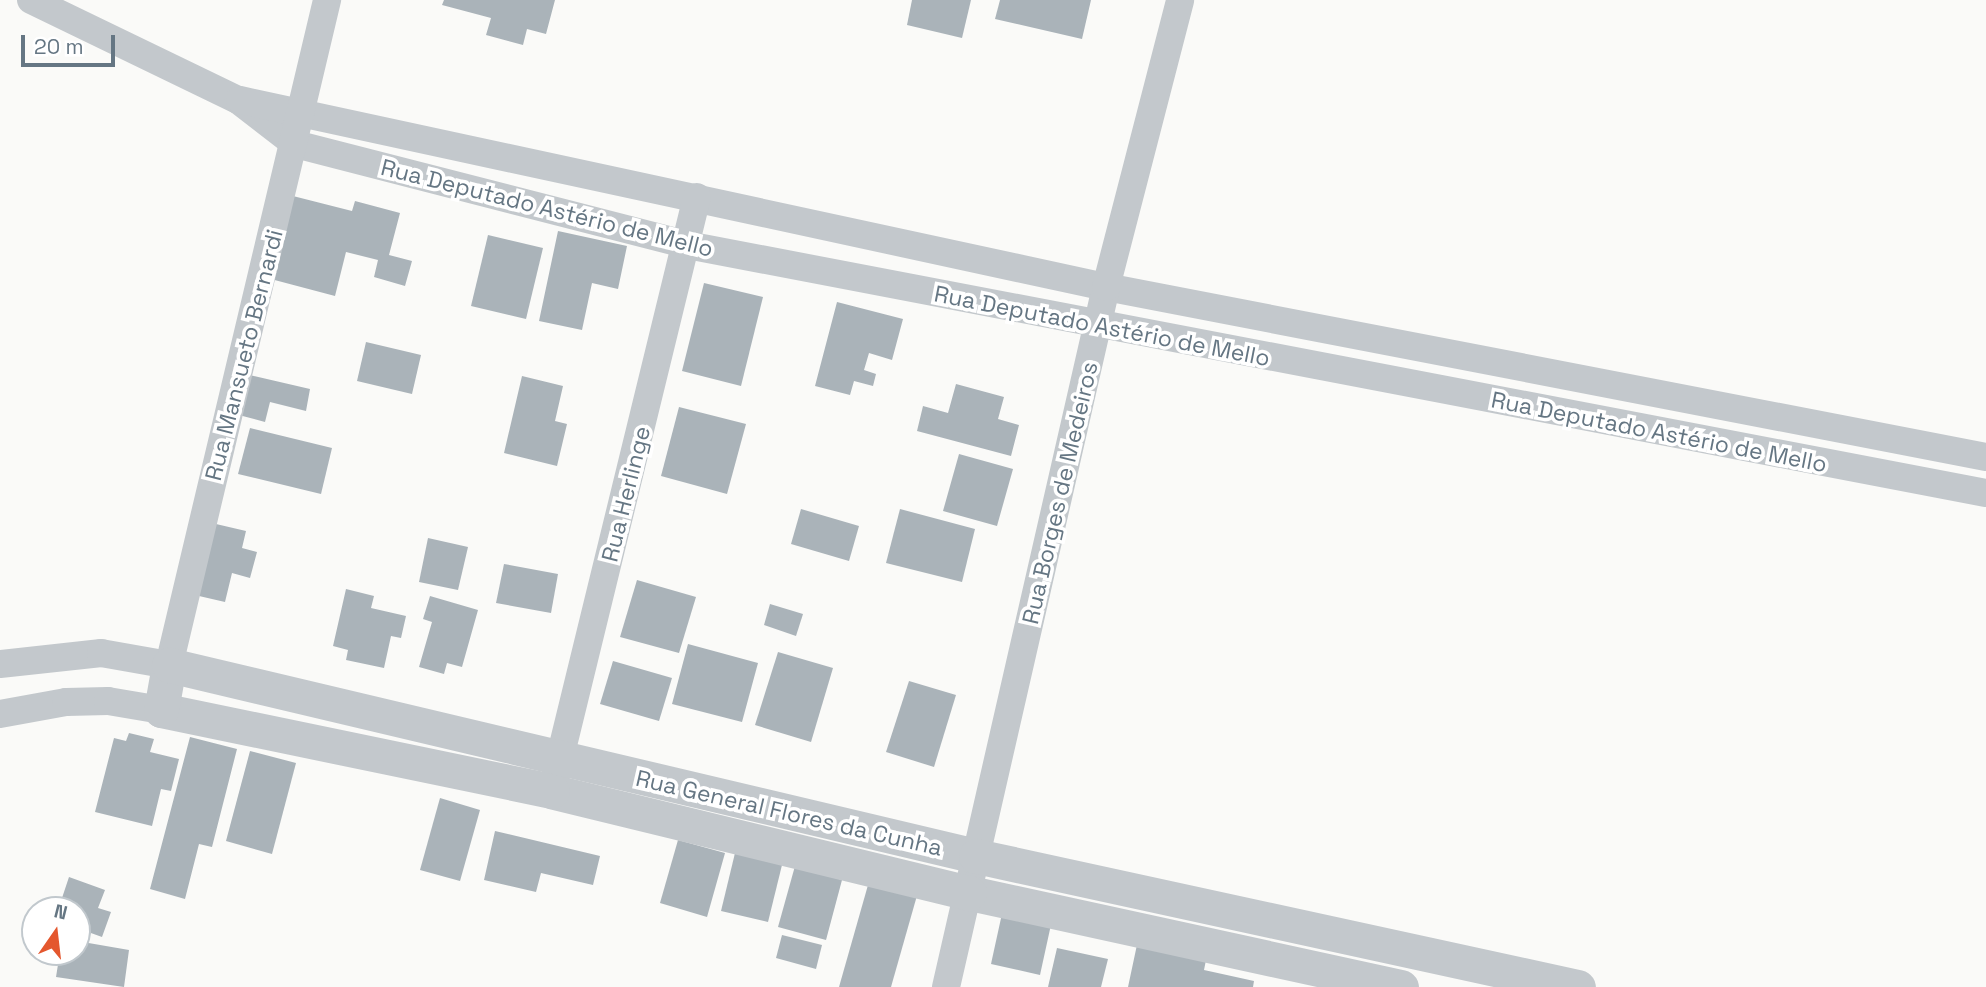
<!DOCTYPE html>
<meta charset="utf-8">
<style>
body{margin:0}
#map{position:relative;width:1986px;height:987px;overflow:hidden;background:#fafaf8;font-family:"Space Grotesk",sans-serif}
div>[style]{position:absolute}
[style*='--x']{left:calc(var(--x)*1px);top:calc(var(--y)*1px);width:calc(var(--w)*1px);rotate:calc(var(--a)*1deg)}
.building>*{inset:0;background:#aab3b9}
.minor>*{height:28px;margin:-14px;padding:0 14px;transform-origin:14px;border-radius:14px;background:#c3c8cc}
.tertiary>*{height:35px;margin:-17.5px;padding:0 17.5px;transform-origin:17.5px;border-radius:17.5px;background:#c3c8cc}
span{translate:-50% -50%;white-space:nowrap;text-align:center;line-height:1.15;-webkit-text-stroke:7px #fff;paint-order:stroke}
.street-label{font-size:23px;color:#657683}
.north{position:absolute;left:21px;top:896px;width:70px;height:70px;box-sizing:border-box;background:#fff;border:2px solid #c1c8cd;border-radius:50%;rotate:14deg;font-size:19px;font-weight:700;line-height:28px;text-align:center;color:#657683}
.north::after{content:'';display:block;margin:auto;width:24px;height:32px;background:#e4572e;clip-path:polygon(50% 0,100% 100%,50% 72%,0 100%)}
.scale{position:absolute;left:21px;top:35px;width:94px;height:32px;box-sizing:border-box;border:4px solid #657683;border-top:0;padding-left:9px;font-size:21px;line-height:24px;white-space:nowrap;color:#657683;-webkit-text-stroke:5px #fff;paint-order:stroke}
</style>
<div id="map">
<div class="building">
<i style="clip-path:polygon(444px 0,555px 0,546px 34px,527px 29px,523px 45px,486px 35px,491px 18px,442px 5px)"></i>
<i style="clip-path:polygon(912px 0,971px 0,962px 38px,907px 25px)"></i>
<i style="clip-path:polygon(1000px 0,1091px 0,1082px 39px,995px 19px)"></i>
<i style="clip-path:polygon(289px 195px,352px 211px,355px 201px,400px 213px,389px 255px,412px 261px,405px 286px,374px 277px,378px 260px,346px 252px,335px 296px,267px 278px)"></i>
<i style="clip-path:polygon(558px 231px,627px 246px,618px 289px,592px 283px,582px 330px,539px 321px)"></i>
<i style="clip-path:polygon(488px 235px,543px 248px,526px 319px,471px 306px)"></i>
<i style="clip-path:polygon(704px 283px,763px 297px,741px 386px,682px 371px)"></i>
<i style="clip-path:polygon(837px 302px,903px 319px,892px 360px,869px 353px,864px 370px,876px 374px,873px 386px,854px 381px,850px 395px,815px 386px)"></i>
<i style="clip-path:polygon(366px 342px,421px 355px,412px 394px,357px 381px)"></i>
<i style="clip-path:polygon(245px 374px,310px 389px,306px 411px,270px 402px,265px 422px,235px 414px)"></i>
<i style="clip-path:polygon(522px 376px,563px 386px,555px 421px,567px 424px,557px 466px,504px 453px)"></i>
<i style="clip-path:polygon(956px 384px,1004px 397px,998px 419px,1019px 425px,1011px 456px,917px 431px,923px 406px,948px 413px)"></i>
<i style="clip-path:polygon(679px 407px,746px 424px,727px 494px,661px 476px)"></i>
<i style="clip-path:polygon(250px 428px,332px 448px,321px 494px,238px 474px)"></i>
<i style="clip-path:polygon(959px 454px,1013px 469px,997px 526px,943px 511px)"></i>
<i style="clip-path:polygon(801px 509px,859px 526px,849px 561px,791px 544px)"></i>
<i style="clip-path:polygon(900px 509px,975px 529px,962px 582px,886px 563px)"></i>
<i style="clip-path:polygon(216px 524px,246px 531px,242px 548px,257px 552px,250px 578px,232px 573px,225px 602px,199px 596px)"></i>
<i style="clip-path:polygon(428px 538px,468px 547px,458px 590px,419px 582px)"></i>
<i style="clip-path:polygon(504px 564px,558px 574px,551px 613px,496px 603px)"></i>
<i style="clip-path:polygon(637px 580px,696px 597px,679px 653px,620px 637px)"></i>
<i style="clip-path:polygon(346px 589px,374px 596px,371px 608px,406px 616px,401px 638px,391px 636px,384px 668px,346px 660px,348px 650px,333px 646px)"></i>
<i style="clip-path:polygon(430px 596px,478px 610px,462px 667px,447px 663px,444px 674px,419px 667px,432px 622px,423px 619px)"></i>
<i style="clip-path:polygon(770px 604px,803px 614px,796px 636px,764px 625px)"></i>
<i style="clip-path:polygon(688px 644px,758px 663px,742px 722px,672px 704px)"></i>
<i style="clip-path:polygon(778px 652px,833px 668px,811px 742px,755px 725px)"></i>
<i style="clip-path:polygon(613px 661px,672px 678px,659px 721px,600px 704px)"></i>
<i style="clip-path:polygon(909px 681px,956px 695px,934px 767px,886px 752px)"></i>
<i style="clip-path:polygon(129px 733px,154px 739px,150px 752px,179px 759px,171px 791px,161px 789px,152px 826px,95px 812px,114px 738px,126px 741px)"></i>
<i style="clip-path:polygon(190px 737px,237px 749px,212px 847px,199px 844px,185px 899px,150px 889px)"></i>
<i style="clip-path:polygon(250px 751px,296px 763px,272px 854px,226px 841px)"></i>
<i style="clip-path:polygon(440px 798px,480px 810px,460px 881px,420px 870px)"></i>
<i style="clip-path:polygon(495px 831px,600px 856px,593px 885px,541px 873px,536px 892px,484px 880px)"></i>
<i style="clip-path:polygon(678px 840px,725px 853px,707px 917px,660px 903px)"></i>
<i style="clip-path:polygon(735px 853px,782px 865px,768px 922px,721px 911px)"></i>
<i style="clip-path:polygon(795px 866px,842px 880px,826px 940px,778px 927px)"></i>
<i style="clip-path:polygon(69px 877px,105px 890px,98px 908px,111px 912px,102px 937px,77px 928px,77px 910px,58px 910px)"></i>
<i style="clip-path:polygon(870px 878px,918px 892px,891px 987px,839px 987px)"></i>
<i style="clip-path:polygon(1003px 909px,1052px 920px,1040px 975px,991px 964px)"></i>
<i style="clip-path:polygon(782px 935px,822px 945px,816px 969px,776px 958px)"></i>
<i style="clip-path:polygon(1138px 940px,1207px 955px,1204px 970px,1254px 981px,1253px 987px,1128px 987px)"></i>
<i style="clip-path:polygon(77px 941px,129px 950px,124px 987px,56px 977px,60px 952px,77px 952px)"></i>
<i style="clip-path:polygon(1057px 948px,1108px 959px,1101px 987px,1048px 987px)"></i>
</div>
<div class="minor">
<i style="--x:31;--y:0;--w:230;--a:25.8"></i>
<i style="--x:238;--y:100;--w:72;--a:37.7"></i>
<i style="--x:295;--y:144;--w:405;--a:14.4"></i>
<i style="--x:687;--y:245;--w:1322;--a:10.81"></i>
<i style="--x:240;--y:100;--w:886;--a:12.19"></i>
<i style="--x:1106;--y:287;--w:896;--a:10.93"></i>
<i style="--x:0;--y:664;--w:102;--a:-6.2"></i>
<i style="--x:101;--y:653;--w:69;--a:10"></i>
<i style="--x:169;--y:665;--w:684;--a:-76.63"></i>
<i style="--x:0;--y:714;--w:67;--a:-10.3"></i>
<i style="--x:66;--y:702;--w:42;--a:-1.4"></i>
<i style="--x:108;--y:701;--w:54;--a:9.6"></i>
<i style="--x:555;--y:778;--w:598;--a:-76.27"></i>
<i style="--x:946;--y:987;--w:718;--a:-77.12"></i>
<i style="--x:1106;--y:287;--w:296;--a:-75.5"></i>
</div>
<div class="tertiary">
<i style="--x:1401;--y:987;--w:442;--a:-167.7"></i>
<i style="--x:969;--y:893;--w:429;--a:-166.3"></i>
<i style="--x:552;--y:791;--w:399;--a:-168.3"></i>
<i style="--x:161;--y:710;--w:46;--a:-79.9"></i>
<i style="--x:169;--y:665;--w:829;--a:13.32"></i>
<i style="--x:976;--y:856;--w:616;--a:12.28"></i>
</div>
<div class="street-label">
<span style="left:547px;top:208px;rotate:14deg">Rua Deputado Astério de Mello</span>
<span style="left:1102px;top:326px;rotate:11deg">Rua Deputado Astério de Mello</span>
<span style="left:244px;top:355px;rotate:-76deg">Rua Mansueto Bernardi</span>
<span style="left:1659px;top:432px;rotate:11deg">Rua Deputado Astério de Mello</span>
<span style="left:1060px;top:493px;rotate:-77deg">Rua Borges de Medeiros</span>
<span style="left:626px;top:494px;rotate:-76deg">Rua Herlinge</span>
<span style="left:789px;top:813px;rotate:13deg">Rua General Flores da Cunha</span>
</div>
<div class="north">N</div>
<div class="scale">20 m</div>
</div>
